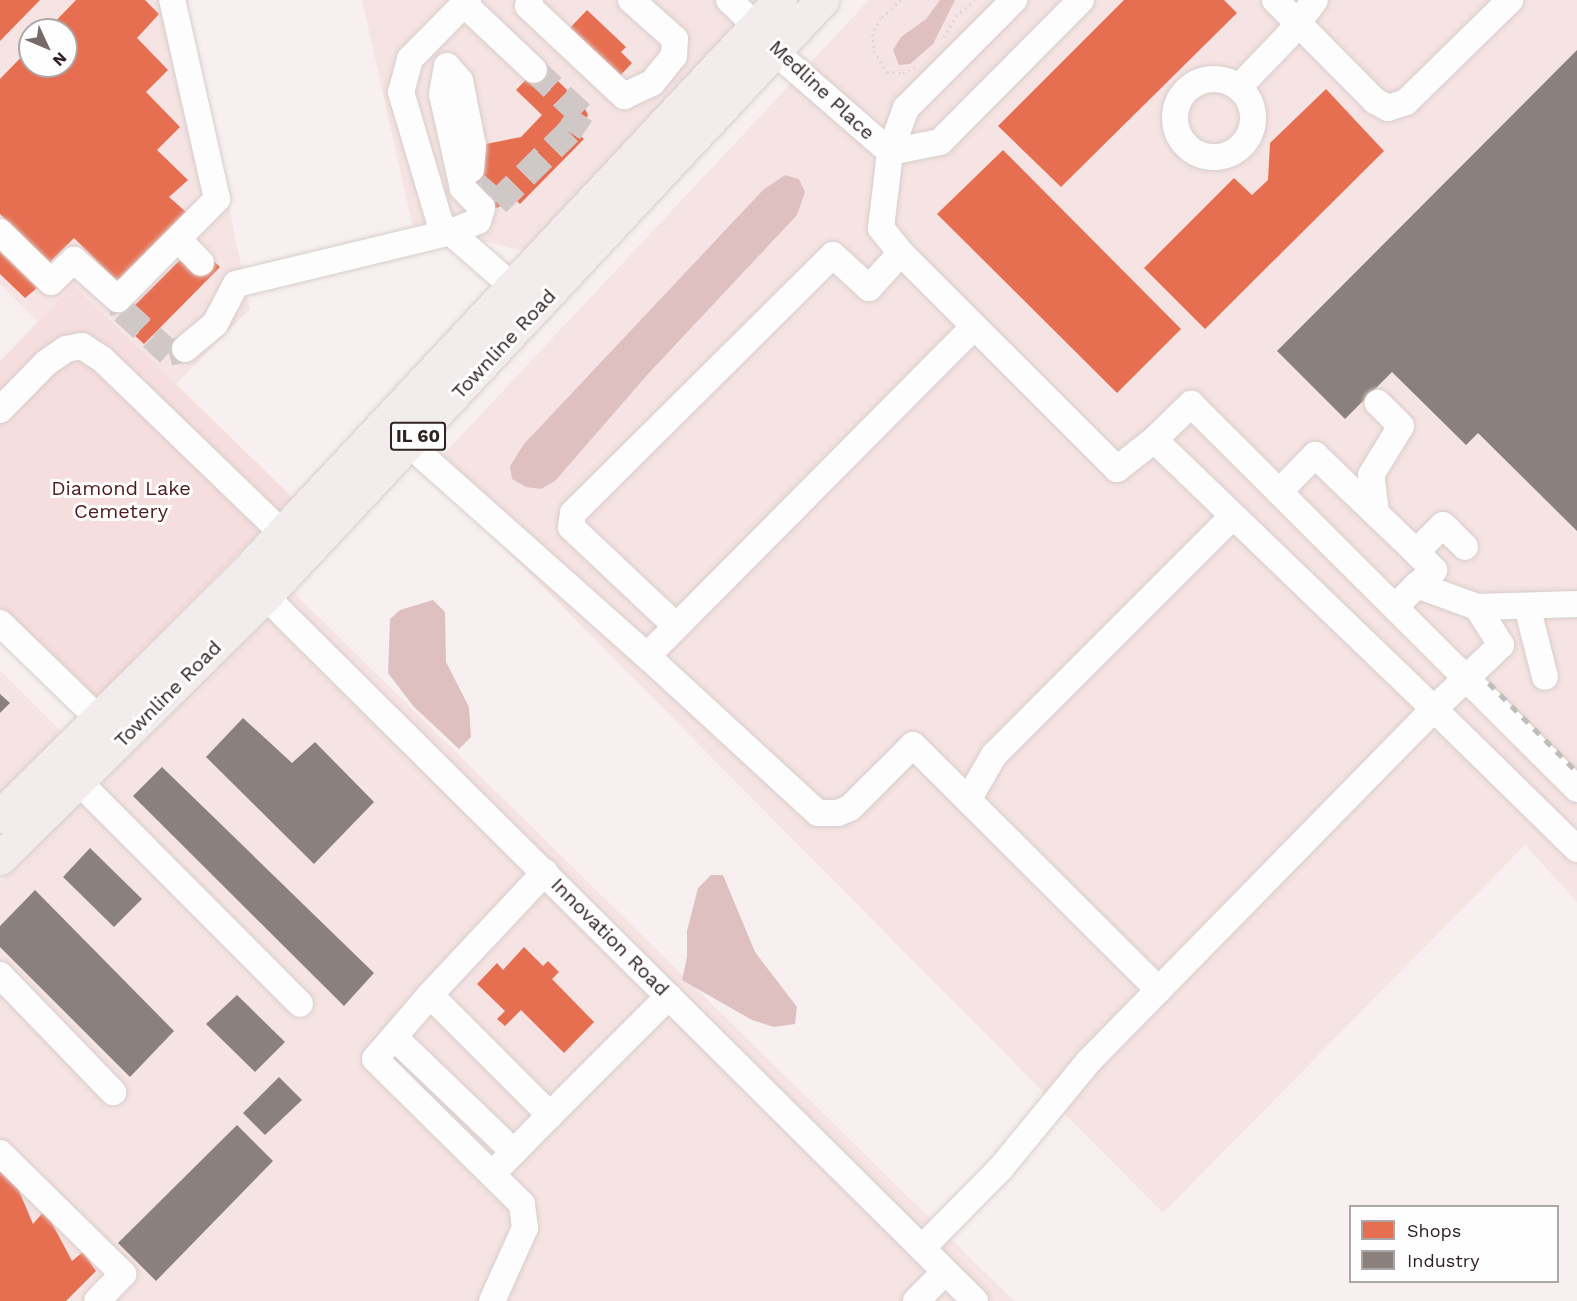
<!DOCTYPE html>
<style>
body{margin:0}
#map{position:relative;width:1577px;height:1301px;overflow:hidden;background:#f8f0f0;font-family:"Work Sans",sans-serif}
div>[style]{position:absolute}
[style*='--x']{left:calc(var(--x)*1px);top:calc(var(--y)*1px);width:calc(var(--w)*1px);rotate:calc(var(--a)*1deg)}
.built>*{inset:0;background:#f6e3e3}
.green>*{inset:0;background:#f6ddde}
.water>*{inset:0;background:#dfc0c1}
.shops>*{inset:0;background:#e76f51}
.industry>*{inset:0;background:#8a817c}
.minor-tunnel>*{height:26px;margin-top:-13px;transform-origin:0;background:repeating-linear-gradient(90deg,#d0c7c7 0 26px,transparent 0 39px)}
.path>*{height:3px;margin-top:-1.5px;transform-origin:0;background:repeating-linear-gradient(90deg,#d9d6d6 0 1.5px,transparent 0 6px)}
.roads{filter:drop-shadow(0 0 2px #d7cdcd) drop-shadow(0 0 2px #d7cdcd)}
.minor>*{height:26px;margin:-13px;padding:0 13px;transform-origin:13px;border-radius:13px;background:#fefdfd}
.minor>.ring{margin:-13px;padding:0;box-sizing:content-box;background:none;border:26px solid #fefdfd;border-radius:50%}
.major>*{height:33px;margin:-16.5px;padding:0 16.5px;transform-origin:16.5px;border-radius:16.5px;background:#f2ecec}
.rail>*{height:4.5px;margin-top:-2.25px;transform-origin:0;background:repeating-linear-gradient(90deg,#bfbcbc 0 8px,transparent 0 16px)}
span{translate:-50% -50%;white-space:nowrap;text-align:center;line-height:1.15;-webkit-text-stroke:6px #fefefe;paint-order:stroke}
.shield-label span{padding:2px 4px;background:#fefefe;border:2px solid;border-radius:4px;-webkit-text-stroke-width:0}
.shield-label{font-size:18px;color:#302222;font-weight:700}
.street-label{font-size:20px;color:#302222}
.park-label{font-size:20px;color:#4e1b1f}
.legend{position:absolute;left:1349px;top:1205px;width:210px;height:78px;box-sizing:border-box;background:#fefefe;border:2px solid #aca6a6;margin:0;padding:8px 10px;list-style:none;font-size:18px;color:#302222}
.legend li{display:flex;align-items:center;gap:12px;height:30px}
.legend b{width:30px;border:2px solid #aca6a6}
.north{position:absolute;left:18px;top:18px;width:60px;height:60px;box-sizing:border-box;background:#fefefe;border:2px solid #aca6a6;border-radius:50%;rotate:134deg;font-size:16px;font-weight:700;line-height:24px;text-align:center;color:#302222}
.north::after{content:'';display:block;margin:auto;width:21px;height:27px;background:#766a6a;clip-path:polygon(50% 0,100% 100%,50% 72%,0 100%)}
</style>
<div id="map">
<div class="built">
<i style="clip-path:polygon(evenodd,0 0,186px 0,250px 309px,176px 384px,75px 285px,38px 322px,0 284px,0 0,30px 30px,66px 30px,66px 66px,30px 66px,30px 30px)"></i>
<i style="clip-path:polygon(362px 0,759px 0,524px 251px,412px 224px)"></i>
<i style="clip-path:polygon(869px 0,1577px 0,1577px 902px,1525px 845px,1163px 1213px,428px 471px)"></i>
<i style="clip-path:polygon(291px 590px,1014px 1301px,0 1301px,0 882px)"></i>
<i style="clip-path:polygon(0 670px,67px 737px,0 801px)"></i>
</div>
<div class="green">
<i style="clip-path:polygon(74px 285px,293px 498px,83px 713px,0 632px,0 361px)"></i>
</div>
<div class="water">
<i style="clip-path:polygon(940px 0,955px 0,933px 44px,910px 64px,899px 65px,893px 50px,901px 37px,926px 19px)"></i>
<i style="clip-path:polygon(785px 175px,799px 179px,805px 192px,797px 215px,648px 374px,555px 481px,541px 489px,526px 487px,512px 479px,510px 466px,524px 444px,763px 190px)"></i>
<i style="clip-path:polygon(433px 600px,445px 612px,446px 662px,469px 707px,471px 737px,459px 749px,414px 707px,388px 673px,390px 619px,400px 610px)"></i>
<i style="clip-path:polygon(711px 875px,723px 875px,755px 952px,797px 1007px,795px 1024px,774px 1027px,752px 1020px,682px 980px,687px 957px,687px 931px,698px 888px)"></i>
</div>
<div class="shops">
<i style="clip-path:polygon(0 0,40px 0,0 41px)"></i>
<i style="clip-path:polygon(76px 0,145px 0,159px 14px,137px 38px,168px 70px,146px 92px,180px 127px,157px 150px,188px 180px,169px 197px,186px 212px,119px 283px,74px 238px,50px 262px,0 214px,0 79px,30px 48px,30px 66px,66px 66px,66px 30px,47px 30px)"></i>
<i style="clip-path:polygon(1124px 0,1224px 0,1237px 13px,1061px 187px,998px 126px)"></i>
<i style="clip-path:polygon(587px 10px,626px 47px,621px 52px,632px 63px,617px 79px,567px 31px)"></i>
<i style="clip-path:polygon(541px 64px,584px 107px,588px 115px,577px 133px,584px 139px,520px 204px,514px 198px,497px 208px,487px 205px,468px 186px,465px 148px,521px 137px,542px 115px,516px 90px)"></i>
<i style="clip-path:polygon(1326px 89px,1384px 151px,1205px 329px,1144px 268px,1234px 178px,1252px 195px,1268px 180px,1270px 143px)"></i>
<i style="clip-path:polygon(1003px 150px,1181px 329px,1117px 393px,937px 214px)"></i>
<i style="clip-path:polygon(0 252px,37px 288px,25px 298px,0 274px)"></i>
<i style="clip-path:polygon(207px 255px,220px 267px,144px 344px,132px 333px,147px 318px,134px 306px,181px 259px)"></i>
<i style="clip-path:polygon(524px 947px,543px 966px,548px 961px,559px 972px,552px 979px,594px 1022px,564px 1053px,521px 1010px,505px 1026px,497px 1019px,505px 1011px,477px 984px,497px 963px,503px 970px)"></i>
<i style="clip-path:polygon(0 1165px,14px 1179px,33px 1224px,45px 1210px,72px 1261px,83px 1252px,96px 1271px,66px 1301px,0 1301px)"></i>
</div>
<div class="industry">
<i style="clip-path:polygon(1577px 50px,1577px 531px,1478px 433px,1466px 445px,1392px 372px,1345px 419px,1277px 351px)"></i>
<i style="clip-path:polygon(0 694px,10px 703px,0 713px)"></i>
<i style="clip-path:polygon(243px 718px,292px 763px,315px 742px,374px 802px,314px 864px,206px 757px)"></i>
<i style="clip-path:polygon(162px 767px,374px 973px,344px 1006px,133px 796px)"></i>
<i style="clip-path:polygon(90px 848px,142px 899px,114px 927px,63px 877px)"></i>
<i style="clip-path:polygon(35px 890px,174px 1031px,130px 1077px,0 947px,0 926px)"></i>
<i style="clip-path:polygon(237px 995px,285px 1042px,255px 1072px,206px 1024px)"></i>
<i style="clip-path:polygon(279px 1077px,302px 1100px,265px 1135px,243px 1113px)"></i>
<i style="clip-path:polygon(237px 1125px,273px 1161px,156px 1281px,118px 1243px)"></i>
</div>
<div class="minor-tunnel">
<i style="--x:465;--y:148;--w:39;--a:73"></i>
<i style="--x:476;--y:185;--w:28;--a:41"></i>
<i style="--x:497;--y:203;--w:101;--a:-44.6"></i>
<i style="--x:569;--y:132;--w:22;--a:-56"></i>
<i style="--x:581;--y:114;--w:64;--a:-136.9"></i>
<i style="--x:118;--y:299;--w:13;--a:67"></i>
<i style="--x:123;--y:311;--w:62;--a:42.4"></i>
<i style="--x:169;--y:353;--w:16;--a:-14"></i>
</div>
<div class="path">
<i style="--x:901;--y:0;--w:27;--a:138"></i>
<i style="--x:881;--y:18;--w:18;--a:119"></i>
<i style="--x:872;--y:34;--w:17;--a:83"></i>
<i style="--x:874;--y:51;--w:25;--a:58"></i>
<i style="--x:887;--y:72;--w:16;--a:4"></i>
<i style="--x:903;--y:73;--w:13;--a:-27"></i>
<i style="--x:944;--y:37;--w:24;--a:-60"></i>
<i style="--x:956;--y:16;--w:25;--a:-40"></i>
</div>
<div class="roads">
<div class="minor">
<i style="--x:468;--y:0;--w:83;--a:134.5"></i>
<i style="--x:410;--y:59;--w:34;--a:105"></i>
<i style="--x:401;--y:92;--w:137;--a:73.4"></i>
<i style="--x:440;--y:223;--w:114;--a:41.1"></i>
<i style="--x:530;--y:0;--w:6;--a:108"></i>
<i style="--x:528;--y:6;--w:132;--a:43.2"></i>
<i style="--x:624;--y:96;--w:31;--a:-25"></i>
<i style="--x:652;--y:83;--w:35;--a:-51"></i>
<i style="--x:674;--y:56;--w:17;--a:-87"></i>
<i style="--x:675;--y:39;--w:59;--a:-138.4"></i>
<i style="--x:729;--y:0;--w:37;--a:44"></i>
<i style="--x:756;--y:26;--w:31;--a:54"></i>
<i style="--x:774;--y:51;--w:154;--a:41"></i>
<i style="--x:1275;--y:0;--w:142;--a:45.3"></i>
<i style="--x:1375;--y:101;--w:15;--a:28"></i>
<i style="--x:1388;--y:108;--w:19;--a:-18"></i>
<i style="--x:1406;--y:102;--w:146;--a:-44.4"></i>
<i style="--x:464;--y:4;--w:96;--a:43.3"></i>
<i style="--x:447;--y:66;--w:20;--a:49"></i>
<i style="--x:460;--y:81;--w:66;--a:78.7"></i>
<i style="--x:473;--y:146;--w:24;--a:95"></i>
<i class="ring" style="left:1175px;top:79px;width:52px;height:52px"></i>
<i style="--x:1239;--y:87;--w:69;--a:-46.2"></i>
<i style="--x:1287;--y:37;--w:46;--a:-52.9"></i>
<i style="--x:890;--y:152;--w:51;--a:-11.3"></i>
<i style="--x:940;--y:142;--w:200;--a:-45.2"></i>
<i style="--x:0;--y:232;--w:71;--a:44.4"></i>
<i style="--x:51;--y:282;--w:32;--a:-44"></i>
<i style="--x:74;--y:260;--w:59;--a:41.6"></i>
<i style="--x:118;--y:299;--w:141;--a:-45.3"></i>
<i style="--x:217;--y:199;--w:204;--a:-102.7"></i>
<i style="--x:178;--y:239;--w:33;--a:46"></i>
<i style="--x:185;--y:349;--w:39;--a:-40"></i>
<i style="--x:215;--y:324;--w:45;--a:-62.3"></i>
<i style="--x:236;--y:284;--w:221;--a:-13.6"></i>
<i style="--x:451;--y:232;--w:29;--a:-22"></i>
<i style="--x:478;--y:221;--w:14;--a:-73"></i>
<i style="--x:482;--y:208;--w:28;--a:-134"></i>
<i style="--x:463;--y:188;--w:96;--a:-102.6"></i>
<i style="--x:442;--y:94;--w:28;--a:-80"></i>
<i style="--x:0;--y:410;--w:66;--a:-45.6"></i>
<i style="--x:46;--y:363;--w:24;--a:-35"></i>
<i style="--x:66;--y:349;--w:16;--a:-11"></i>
<i style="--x:82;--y:346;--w:24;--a:33"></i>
<i style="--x:102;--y:359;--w:250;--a:44"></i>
<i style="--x:1154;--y:440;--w:52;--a:-44.2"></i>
<i style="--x:1191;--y:404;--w:545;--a:44.93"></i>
<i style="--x:410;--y:445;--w:317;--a:41.7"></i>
<i style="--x:647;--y:656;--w:464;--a:-45.2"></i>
<i style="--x:1279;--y:492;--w:52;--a:-45.8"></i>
<i style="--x:1315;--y:455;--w:140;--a:43.8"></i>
<i style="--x:1376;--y:513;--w:38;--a:-97"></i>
<i style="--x:1371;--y:475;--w:57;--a:-58.5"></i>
<i style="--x:1401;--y:426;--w:33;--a:-135"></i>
<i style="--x:252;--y:583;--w:1019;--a:44.8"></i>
<i style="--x:1417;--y:585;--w:23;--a:-41"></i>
<i style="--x:1434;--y:570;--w:25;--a:-135"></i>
<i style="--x:1416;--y:552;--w:38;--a:-45"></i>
<i style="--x:1443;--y:525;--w:31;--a:45"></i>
<i style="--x:1527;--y:606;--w:73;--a:75.8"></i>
<i style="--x:1395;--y:607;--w:31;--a:-45"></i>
<i style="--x:1417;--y:585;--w:64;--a:20.1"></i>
<i style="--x:1477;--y:607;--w:45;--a:57.7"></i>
<i style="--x:1501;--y:645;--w:93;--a:136.3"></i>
<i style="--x:1434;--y:709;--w:200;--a:44.4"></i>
<i style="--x:1477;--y:607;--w:100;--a:-1.7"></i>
<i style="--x:0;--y:623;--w:138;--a:44.1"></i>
<i style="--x:676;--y:626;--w:144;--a:-136.7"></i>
<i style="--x:571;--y:527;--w:14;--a:-82"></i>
<i style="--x:573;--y:513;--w:366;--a:-44.8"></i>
<i style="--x:833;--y:255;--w:49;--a:42.5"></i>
<i style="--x:869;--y:288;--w:47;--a:-47.6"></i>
<i style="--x:647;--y:656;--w:232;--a:42.6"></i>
<i style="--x:818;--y:813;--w:20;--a:0"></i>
<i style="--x:838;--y:813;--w:13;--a:-23"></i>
<i style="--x:850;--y:808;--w:89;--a:-45"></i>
<i style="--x:913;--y:745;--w:347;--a:44.9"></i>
<i style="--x:79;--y:782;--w:313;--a:45.1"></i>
<i style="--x:968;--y:800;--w:52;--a:-60"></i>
<i style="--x:994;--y:755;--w:337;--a:-45"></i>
<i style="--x:545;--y:872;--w:168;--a:133.1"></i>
<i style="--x:430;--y:995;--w:170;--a:45"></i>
<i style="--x:550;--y:1115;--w:168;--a:-45"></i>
<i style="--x:0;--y:975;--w:163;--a:46"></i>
<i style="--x:430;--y:995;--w:84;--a:130.7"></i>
<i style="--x:375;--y:1059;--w:206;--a:44.6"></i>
<i style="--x:522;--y:1204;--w:24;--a:83"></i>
<i style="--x:525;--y:1228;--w:80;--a:114.3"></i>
<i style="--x:394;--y:1037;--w:166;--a:43.8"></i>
<i style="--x:0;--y:1153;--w:173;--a:44.5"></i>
<i style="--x:123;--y:1274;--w:37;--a:134"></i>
<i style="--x:502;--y:1164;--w:69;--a:-45.6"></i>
<i style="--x:922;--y:1248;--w:112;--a:-45.4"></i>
<i style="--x:1001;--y:1168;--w:137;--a:-50.6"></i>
<i style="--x:1088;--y:1062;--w:494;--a:-45.6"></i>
<i style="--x:1434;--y:709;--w:388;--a:-136.1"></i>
<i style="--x:1154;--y:440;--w:47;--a:141.9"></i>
<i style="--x:1117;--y:469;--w:305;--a:-135"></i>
<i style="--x:901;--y:253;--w:32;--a:-129"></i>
<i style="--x:881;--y:228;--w:77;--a:-83.2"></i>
<i style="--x:890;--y:152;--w:47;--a:-70"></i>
<i style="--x:906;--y:108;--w:153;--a:-45"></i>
<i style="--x:916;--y:1301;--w:41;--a:-45"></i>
</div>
<div class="major">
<i style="--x:0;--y:816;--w:342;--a:-44.8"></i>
<i style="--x:243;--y:575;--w:787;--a:-46.96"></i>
<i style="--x:0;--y:858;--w:373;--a:-44.7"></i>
<i style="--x:265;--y:596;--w:816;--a:-46.94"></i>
</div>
</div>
<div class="rail">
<i style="--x:1489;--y:683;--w:125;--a:45.3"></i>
</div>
<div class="shield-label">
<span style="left:418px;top:436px">IL 60</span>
</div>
<div class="street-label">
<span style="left:822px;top:90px;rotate:43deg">Medline Place</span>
<span style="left:504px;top:344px;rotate:-47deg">Townline Road</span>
<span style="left:168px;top:694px;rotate:-45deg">Townline Road</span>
<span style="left:610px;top:937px;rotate:45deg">Innovation Road</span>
</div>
<div class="park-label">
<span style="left:121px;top:500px">Diamond Lake<br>Cemetery</span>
</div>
<ul class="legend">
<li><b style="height:16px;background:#e76f51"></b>Shops</li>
<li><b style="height:16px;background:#8a817c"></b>Industry</li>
</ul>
<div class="north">N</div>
</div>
